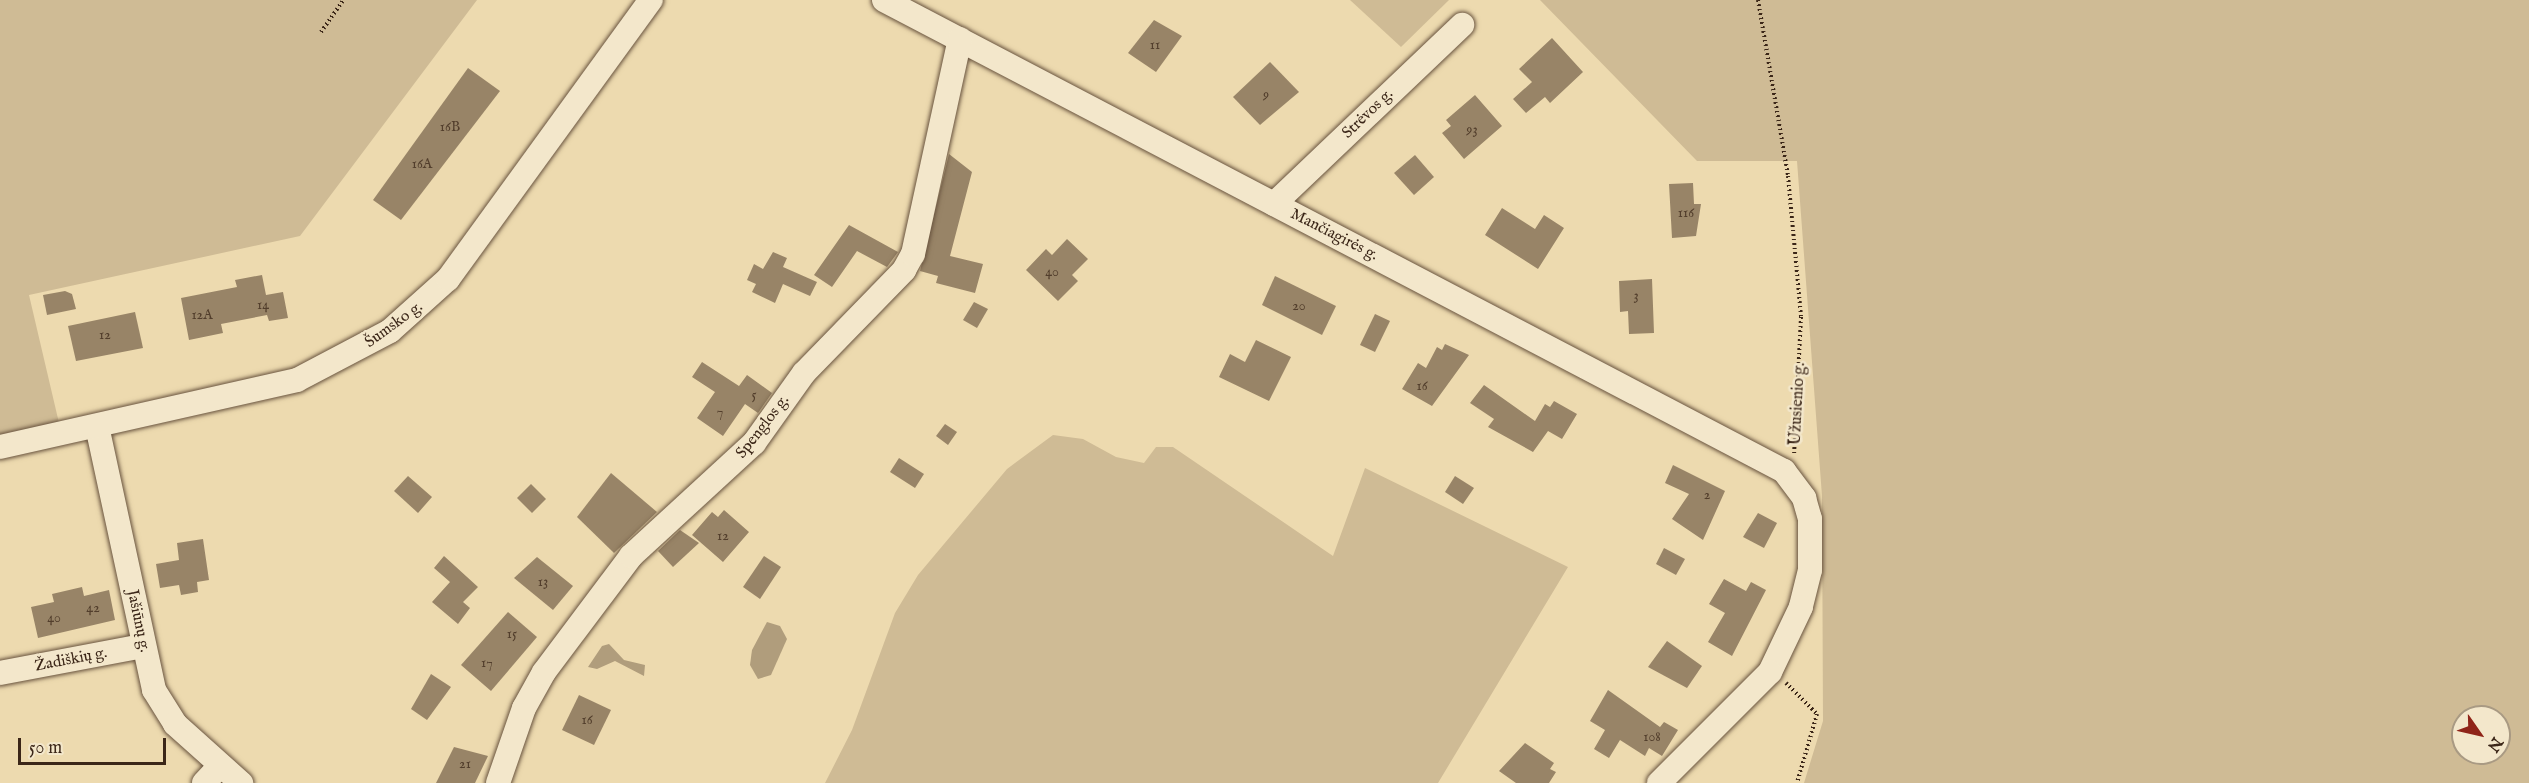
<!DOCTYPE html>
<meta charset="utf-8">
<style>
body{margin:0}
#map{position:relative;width:2529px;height:783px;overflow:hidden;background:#eddaaf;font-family:"IM FELL English",serif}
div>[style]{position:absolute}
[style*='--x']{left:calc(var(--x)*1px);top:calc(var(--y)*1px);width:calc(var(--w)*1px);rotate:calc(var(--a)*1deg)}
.green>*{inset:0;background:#cfbb95}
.water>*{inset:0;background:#b09d7c}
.building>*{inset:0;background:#988467}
.path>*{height:4px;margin-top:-2px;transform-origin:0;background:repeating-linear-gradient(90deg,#3b2618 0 1.5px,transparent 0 4.5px)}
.roads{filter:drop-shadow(0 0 2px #68533e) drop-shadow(0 0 2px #68533e)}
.minor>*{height:24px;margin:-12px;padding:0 12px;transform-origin:12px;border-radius:12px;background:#f3e7cb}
span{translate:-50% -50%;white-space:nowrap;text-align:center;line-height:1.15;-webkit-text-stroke:5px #f3e7cb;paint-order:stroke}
.number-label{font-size:14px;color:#523e2c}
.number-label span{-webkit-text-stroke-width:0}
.street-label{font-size:16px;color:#3b2618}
.north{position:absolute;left:2451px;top:705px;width:60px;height:60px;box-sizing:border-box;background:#f3e7cb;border:2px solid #a99a83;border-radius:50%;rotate:124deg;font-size:16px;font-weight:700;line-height:24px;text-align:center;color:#3b2618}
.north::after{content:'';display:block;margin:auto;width:21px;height:27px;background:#8f2418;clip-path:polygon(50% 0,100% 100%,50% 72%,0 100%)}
.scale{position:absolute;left:18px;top:738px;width:148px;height:27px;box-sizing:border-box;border:3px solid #3b2618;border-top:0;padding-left:8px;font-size:18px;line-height:21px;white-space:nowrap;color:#3b2618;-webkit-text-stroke:4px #f3e7cb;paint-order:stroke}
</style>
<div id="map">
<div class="green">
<i style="clip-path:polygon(0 0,477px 0,300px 236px,29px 295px,59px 423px,0 436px)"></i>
<i style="clip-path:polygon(1350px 0,1449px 0,1401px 47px)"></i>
<i style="clip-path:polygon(evenodd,1540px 0,2529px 0,2529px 783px,1804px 783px,1823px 721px,1822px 496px,1797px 161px,1697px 161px,1540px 0,2463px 717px,2499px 717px,2499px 753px,2463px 753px,2463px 717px)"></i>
<i style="clip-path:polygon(1053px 435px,1083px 439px,1116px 457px,1144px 463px,1156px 447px,1173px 447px,1333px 556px,1365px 468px,1568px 567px,1438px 783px,825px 783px,852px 730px,895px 613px,918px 575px,1007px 469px)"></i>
</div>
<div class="water">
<i style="clip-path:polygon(767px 622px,780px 626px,787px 639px,771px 675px,758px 679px,750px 665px,752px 650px)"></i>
<i style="clip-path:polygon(609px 644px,624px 660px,645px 665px,644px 676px,615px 661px,597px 669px,588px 667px,602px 646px)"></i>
</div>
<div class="building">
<i style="clip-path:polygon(1154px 20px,1182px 36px,1156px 72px,1128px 53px)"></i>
<i style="clip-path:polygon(1552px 38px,1583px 72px,1550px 103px,1545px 97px,1526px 113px,1513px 99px,1532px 82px,1519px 69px)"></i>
<i style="clip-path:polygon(1270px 62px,1299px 92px,1260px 125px,1233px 97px)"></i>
<i style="clip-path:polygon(468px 68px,500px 91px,401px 220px,373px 200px)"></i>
<i style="clip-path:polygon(1475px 95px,1502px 126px,1464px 159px,1442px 133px,1451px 126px,1446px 120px)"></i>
<i style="clip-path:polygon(949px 154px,972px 172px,950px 256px,983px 264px,975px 293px,936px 283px,938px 276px,920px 271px)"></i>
<i style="clip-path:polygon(1415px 155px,1434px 177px,1414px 195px,1394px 173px)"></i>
<i style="clip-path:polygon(1693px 183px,1694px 204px,1701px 204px,1696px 236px,1672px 238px,1669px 184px)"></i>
<i style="clip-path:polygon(1502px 208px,1535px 229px,1544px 215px,1564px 228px,1538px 269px,1485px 235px)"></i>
<i style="clip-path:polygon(849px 225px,898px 252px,887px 267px,857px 251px,832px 287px,814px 275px)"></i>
<i style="clip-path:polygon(1067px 239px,1088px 259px,1072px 275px,1078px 281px,1058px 301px,1026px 270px,1046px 249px,1052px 255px)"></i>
<i style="clip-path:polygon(773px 252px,787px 258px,783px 267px,817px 282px,810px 296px,783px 284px,775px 303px,752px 292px,756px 284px,747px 280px,754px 264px,763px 269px)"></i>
<i style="clip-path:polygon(262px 275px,266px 295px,283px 292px,288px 318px,269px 321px,267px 315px,221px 324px,223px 333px,189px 340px,181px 298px,237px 287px,235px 280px)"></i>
<i style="clip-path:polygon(1275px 276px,1336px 306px,1322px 335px,1262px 305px)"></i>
<i style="clip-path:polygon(1652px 279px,1654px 333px,1629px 334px,1628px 311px,1620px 312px,1619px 281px)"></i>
<i style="clip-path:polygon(65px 291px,72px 294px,76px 309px,47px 315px,43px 295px)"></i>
<i style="clip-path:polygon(974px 302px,988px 309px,977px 328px,963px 320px)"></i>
<i style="clip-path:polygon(135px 312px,143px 348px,76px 361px,68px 326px)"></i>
<i style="clip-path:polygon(1375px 314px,1390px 321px,1375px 352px,1360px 345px)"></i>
<i style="clip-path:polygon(1256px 340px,1291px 357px,1269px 401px,1219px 377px,1230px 354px,1245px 362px)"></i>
<i style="clip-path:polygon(1445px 344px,1469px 355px,1432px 406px,1402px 389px,1418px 363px,1426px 368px,1437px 347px,1442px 350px)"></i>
<i style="clip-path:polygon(702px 362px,739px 386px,747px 375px,772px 393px,758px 413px,745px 404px,723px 436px,697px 418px,715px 392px,692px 377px)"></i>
<i style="clip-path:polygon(1484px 385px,1535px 421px,1545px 404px,1550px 407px,1554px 401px,1577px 414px,1562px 439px,1548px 431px,1533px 452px,1488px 427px,1494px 419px,1470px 403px)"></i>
<i style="clip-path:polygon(945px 424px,957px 432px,948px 445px,936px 436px)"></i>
<i style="clip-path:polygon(899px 458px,924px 474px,915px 488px,890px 472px)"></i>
<i style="clip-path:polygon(1673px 465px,1725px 491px,1703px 540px,1672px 519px,1689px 494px,1665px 483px)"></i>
<i style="clip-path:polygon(611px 473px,657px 512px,614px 553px,577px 517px)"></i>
<i style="clip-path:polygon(408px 476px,432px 497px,418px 513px,394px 491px)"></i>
<i style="clip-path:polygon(1455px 476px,1474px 488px,1463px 504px,1445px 492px)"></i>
<i style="clip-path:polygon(531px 484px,546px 499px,532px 513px,517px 498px)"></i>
<i style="clip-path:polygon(724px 510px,749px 532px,723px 562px,692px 535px,712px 512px,718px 517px)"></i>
<i style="clip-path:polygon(1758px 513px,1777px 523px,1764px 548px,1743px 537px)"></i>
<i style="clip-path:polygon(680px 530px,699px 543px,673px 567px,658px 551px)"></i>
<i style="clip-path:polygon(203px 539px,209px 580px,197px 582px,198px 592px,181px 595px,179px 585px,160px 588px,156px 564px,179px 560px,177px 543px)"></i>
<i style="clip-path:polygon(1664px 548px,1685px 559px,1676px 575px,1656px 564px)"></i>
<i style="clip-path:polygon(444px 556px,478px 587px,463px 602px,470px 608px,458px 624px,432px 602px,450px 582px,434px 568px)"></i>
<i style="clip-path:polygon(764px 556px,781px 567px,760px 599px,743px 587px)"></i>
<i style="clip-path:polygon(537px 557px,573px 586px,553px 610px,514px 578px)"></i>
<i style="clip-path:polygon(1724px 579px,1746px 591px,1751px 582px,1766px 590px,1732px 656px,1708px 642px,1725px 613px,1709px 604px)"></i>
<i style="clip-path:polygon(82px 587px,84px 596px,109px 590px,115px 620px,38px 638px,31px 607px,54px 602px,52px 594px)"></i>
<i style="clip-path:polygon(508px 612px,537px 637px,491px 691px,461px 665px)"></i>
<i style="clip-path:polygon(1667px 641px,1702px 666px,1687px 688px,1648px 667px)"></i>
<i style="clip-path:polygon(431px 674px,451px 687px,427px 720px,411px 709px)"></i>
<i style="clip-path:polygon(1608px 690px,1660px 727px,1664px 722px,1678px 730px,1662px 756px,1649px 748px,1645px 756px,1620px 740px,1609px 758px,1594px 749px,1605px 730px,1590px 721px)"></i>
<i style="clip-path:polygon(579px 695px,611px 710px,594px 745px,562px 730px)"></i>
<i style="clip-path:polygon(1525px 743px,1554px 763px,1550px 769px,1556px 772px,1549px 783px,1516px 783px,1499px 771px)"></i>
<i style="clip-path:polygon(454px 747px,488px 756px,475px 783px,436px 783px)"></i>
</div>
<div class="path">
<i style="--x:1758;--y:0;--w:179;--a:80.3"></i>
<i style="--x:1788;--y:176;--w:142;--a:84.7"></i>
<i style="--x:1801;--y:317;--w:138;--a:92.9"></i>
<i style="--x:321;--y:32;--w:39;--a:-55"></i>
<i style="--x:1786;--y:683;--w:44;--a:45"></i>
<i style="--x:1817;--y:714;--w:72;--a:106.2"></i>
</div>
<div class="roads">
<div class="minor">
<i style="--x:884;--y:0;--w:1016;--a:27.62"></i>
<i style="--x:1784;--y:471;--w:34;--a:53"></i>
<i style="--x:1804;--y:498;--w:22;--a:74"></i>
<i style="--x:1810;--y:519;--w:51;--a:90"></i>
<i style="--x:1810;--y:570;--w:38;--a:104"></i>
<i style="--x:1801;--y:607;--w:72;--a:115.5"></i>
<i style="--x:1770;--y:672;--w:157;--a:135"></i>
<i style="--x:1274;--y:204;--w:260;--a:-43.6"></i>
<i style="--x:97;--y:426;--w:270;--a:77.8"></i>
<i style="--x:154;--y:690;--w:40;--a:58"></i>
<i style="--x:175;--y:724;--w:89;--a:41.8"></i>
<i style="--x:0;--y:447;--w:304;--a:-12.7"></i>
<i style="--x:297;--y:380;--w:105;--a:-27.8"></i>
<i style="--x:390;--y:331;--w:78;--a:-41.9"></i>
<i style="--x:448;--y:279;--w:345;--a:-54"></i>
<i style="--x:0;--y:673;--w:146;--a:-10.7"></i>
<i style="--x:204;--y:783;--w:22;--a:-47"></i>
<i style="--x:498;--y:783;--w:79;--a:-70.9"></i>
<i style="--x:524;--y:708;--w:41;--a:-60.9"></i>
<i style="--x:544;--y:672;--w:145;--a:-53.1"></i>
<i style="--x:631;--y:556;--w:167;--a:-42.6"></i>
<i style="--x:754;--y:443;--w:86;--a:-54.5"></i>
<i style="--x:804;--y:373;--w:144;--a:-45.8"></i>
<i style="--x:904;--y:270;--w:18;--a:-61"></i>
<i style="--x:913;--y:254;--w:220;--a:-77.7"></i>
</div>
</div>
<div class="number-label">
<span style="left:1155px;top:45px">11</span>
<span style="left:1266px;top:95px">9</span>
<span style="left:450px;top:127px">16B</span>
<span style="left:1472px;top:130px">93</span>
<span style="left:422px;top:164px">16A</span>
<span style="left:1686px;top:213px">116</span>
<span style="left:1052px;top:272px">40</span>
<span style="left:1636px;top:296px">3</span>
<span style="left:263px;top:305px">14</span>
<span style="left:1299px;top:306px">20</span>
<span style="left:202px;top:315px">12A</span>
<span style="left:105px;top:335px">12</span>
<span style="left:1422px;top:386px">16</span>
<span style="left:754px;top:395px">5</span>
<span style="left:720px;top:412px">7</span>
<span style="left:1707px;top:495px">2</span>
<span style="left:723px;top:536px">12</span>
<span style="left:543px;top:582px">13</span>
<span style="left:93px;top:608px">42</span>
<span style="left:54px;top:618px">40</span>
<span style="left:512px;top:634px">15</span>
<span style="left:487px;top:663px">17</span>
<span style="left:587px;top:720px">16</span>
<span style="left:1652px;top:737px">108</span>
<span style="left:465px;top:764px">21</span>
</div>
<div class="street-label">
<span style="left:1368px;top:114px;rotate:-44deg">Strėvos g.</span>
<span style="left:1334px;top:235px;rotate:27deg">Mančiagirės g.</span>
<span style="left:394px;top:325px;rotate:-36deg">Šumsko g.</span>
<span style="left:1798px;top:404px;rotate:-87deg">Užusienio g.</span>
<span style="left:763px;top:427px;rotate:-52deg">Spenglos g.</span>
<span style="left:138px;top:621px;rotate:78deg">Jašiūnų g.</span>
<span style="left:71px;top:660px;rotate:-11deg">Žadiškių g.</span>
</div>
<div class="north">N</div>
<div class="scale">50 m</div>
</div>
